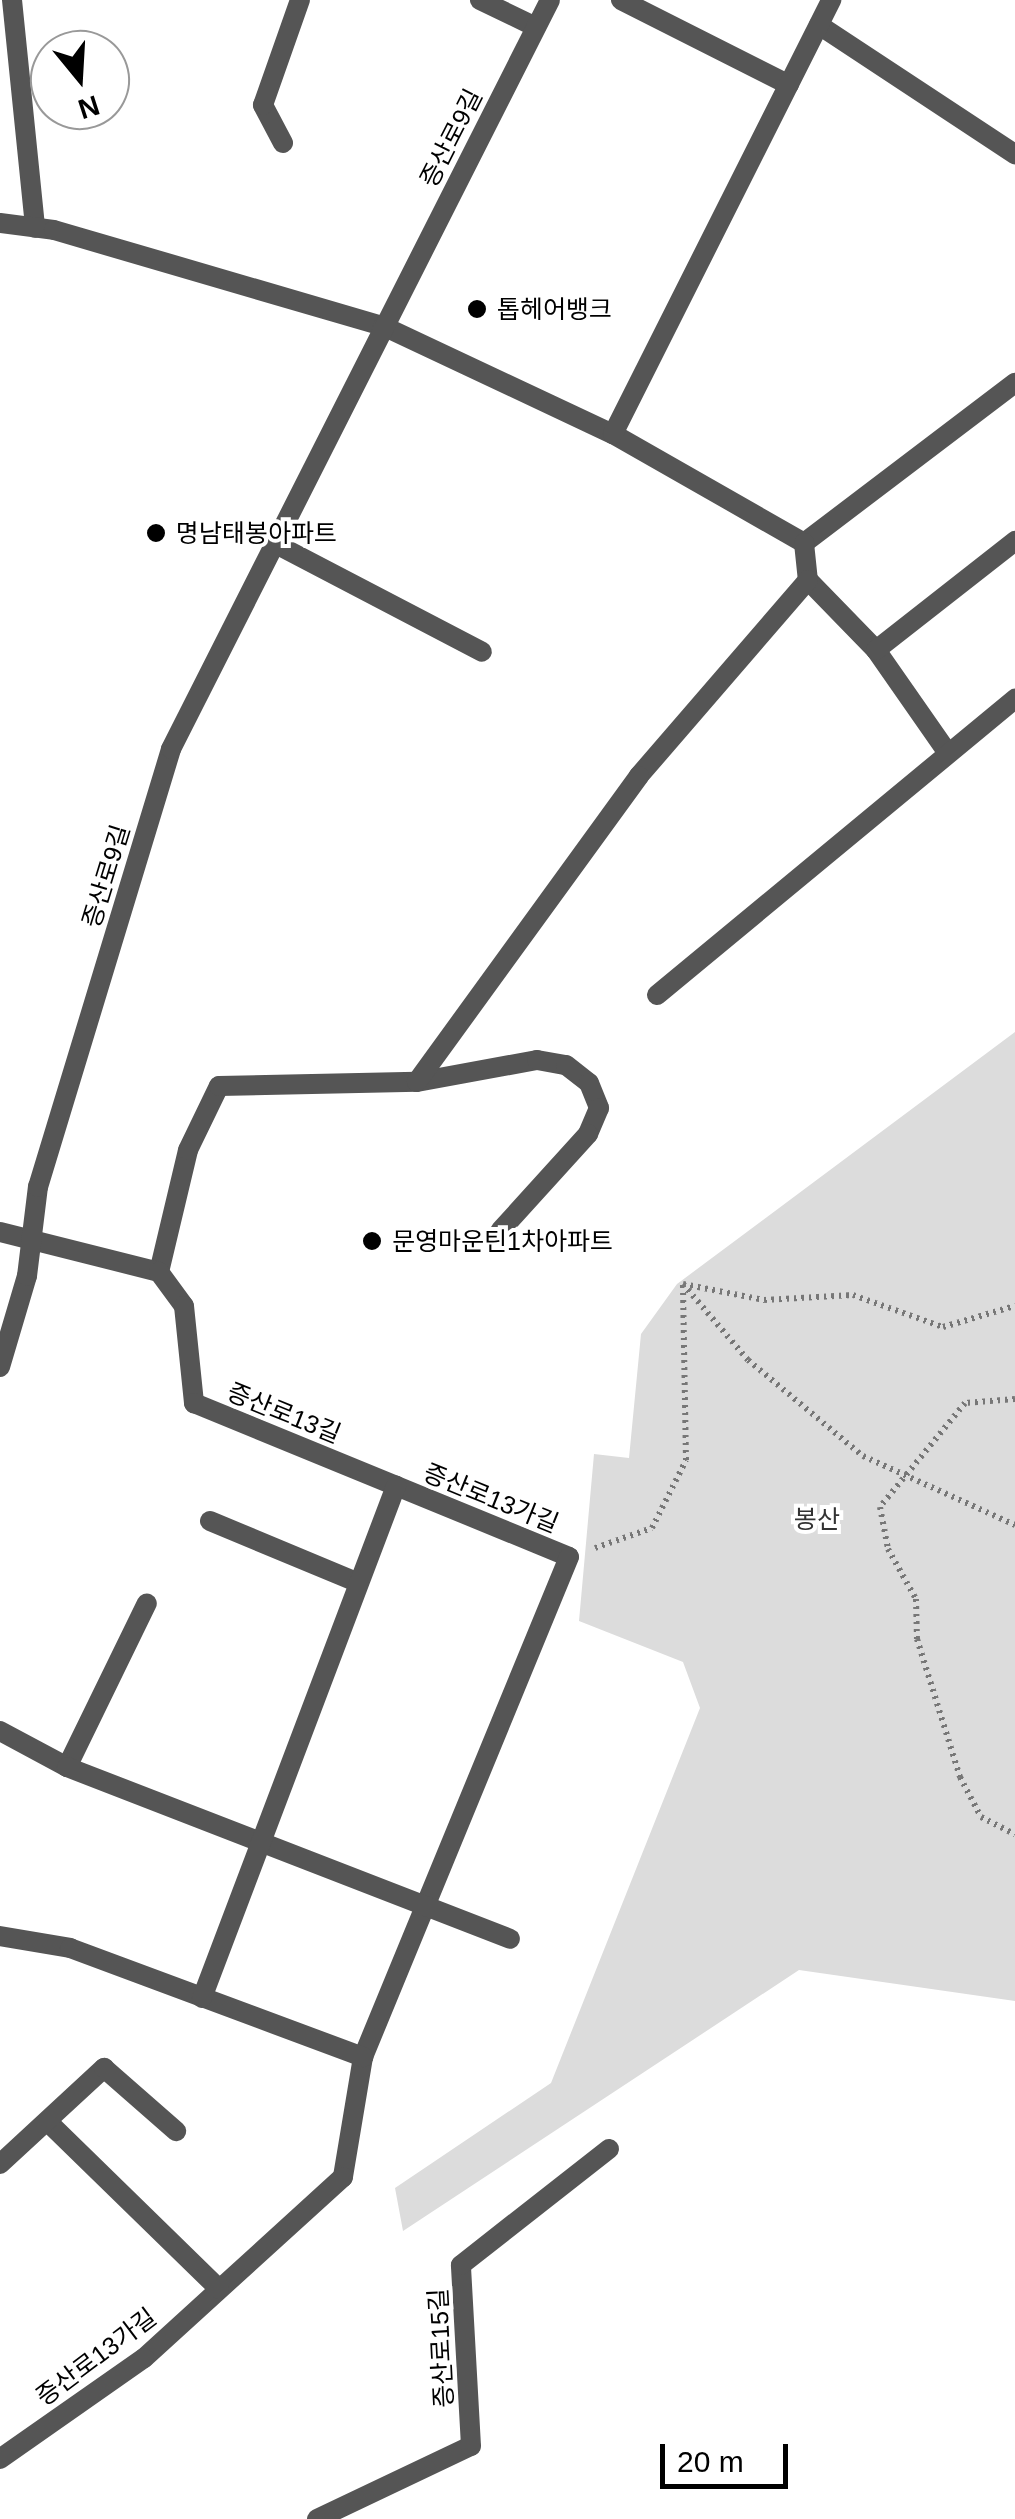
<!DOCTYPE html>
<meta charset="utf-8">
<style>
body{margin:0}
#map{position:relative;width:1015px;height:2519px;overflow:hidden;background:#fff;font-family:Helvetica,"Noto Sans KR",sans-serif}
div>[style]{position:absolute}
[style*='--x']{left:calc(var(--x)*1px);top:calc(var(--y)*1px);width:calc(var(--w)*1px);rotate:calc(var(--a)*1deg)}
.green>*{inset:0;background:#dcdcdc}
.path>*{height:6px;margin-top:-3px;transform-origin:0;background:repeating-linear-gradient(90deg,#777 0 2.5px,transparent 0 7.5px)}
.lane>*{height:20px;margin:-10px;padding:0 10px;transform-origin:10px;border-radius:10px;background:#555}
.street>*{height:20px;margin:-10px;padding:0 10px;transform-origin:10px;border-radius:10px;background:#555}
.dots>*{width:28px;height:28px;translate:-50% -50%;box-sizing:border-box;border:5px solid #fff;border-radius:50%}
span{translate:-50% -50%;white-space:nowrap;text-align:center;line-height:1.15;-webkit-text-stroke:8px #fff;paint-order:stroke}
.street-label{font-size:25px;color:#000}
.poi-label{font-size:25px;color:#000}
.left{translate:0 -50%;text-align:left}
.park-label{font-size:25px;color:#333}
.north{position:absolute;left:30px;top:30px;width:100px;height:100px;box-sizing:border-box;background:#fff;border:2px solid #999;border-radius:50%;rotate:162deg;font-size:28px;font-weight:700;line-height:40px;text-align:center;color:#000}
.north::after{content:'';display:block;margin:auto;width:35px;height:45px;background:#000;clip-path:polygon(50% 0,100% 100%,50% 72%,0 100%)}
.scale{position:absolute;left:660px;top:2444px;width:128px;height:45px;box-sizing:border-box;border:5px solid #000;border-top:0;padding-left:12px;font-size:30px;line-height:35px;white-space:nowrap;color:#000;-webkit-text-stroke:8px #fff;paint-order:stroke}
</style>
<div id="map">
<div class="green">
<i style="clip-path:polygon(1015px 1032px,1015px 2001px,799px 1970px,403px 2231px,395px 2188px,551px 2083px,700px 1708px,683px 1662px,579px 1621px,594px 1454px,629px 1458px,641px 1334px,677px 1284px)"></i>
</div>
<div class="path">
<i style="--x:683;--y:1284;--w:100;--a:49.5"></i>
<i style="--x:748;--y:1360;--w:150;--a:39.9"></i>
<i style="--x:863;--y:1456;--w:167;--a:24.4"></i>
<i style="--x:1015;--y:1399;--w:50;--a:175.4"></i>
<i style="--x:965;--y:1403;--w:134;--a:129.3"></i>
<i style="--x:880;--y:1507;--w:43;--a:79.2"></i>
<i style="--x:888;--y:1549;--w:57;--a:60.8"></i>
<i style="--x:916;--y:1599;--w:40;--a:88.6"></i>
<i style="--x:917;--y:1639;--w:145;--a:72.7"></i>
<i style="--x:960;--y:1777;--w:45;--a:62.3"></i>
<i style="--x:981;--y:1817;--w:38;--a:27"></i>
<i style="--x:595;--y:1548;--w:60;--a:-19.3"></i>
<i style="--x:652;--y:1528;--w:76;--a:-63.4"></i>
<i style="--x:686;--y:1460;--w:176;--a:-91"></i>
<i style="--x:683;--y:1284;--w:83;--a:11.2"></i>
<i style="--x:764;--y:1300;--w:89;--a:-3.2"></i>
<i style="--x:853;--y:1295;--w:96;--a:19.6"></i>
<i style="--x:943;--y:1327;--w:75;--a:-16.3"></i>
</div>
<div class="lane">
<i style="--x:283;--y:143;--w:43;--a:-117.8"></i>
<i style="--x:263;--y:105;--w:111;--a:-70.6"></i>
<i style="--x:270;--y:541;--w:239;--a:27.6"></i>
<i style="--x:804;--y:543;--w:265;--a:-37.2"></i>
<i style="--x:808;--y:580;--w:98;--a:45.8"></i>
<i style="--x:876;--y:650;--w:121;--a:55.1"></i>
<i style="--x:876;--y:650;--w:177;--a:-38.1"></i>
<i style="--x:657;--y:995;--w:465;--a:-39.6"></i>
<i style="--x:159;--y:1272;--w:125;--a:-76.6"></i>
<i style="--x:188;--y:1150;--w:71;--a:-64.2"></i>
<i style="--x:219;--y:1086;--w:198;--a:-1.2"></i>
<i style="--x:417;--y:1082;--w:122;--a:-10.4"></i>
<i style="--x:537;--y:1060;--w:29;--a:10"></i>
<i style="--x:566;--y:1065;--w:29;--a:38"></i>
<i style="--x:589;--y:1083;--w:27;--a:68"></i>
<i style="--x:599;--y:1108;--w:28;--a:113"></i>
<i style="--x:588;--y:1134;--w:130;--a:132.2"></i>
<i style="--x:210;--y:1521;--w:161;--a:22.6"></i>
<i style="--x:67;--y:1767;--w:182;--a:-64"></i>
<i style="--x:317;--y:2519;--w:170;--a:-25.4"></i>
<i style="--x:471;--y:2446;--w:181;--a:-93.2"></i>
<i style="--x:461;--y:2265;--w:188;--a:-38.1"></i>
</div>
<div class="street">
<i style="--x:12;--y:0;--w:229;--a:84.2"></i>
<i style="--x:480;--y:0;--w:62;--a:25.7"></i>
<i style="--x:621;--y:0;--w:188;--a:26.8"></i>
<i style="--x:819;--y:25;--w:235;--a:33.4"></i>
<i style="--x:0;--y:223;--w:54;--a:7.4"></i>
<i style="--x:54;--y:230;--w:343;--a:16.3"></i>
<i style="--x:383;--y:326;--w:254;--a:25.2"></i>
<i style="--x:613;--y:434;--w:220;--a:29.7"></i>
<i style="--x:804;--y:543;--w:37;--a:84"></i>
<i style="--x:808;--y:580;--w:259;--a:130.8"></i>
<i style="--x:639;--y:776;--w:378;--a:126"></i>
<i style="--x:613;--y:434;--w:486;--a:-63.3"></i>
<i style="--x:0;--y:1232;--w:164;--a:14.1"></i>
<i style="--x:159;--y:1272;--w:42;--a:53.7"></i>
<i style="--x:184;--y:1306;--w:98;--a:84.1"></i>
<i style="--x:194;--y:1403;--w:405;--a:22.3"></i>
<i style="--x:569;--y:1557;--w:541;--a:112.39"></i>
<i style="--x:363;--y:2057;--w:122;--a:99.5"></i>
<i style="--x:343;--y:2177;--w:269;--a:137.7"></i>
<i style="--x:144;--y:2358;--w:176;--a:145"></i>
<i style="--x:0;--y:1367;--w:95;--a:-73.5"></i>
<i style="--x:27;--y:1276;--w:90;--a:-83"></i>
<i style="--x:38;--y:1187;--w:458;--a:-73.1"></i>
<i style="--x:171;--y:749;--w:839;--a:-63.16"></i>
<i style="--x:0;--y:1731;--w:76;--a:28.2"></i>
<i style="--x:67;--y:1767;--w:475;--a:21.2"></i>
<i style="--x:0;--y:1936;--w:71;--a:9.7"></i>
<i style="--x:70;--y:1948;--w:313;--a:20.4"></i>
<i style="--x:202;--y:1998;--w:548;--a:-69.25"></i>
<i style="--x:48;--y:2122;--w:239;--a:44.3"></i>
<i style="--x:0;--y:2164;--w:142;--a:-42.7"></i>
<i style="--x:104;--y:2068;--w:96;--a:41.2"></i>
</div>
<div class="dots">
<i style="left:477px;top:309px;background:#000"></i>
<i style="left:156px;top:533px;background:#000"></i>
<i style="left:372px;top:1241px;background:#000"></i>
</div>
<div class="street-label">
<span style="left:451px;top:138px;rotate:-63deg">증산로9길</span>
<span style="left:106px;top:876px;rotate:-73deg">증산로9길</span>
<span style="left:284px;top:1413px;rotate:22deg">증산로13길</span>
<span style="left:491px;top:1498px;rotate:22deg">증산로13가길</span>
<span style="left:441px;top:2348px;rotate:-93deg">증산로15길</span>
<span style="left:96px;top:2357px;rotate:-37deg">증산로13가길</span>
</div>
<div class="poi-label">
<span class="left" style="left:497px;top:309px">톱헤어뱅크</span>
<span class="left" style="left:176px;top:533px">명남태봉아파트</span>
<span class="left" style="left:392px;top:1241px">문영마운틴1차아파트</span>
</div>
<div class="park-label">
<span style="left:817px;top:1519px">봉산</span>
</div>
<div class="north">N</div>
<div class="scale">20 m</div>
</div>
